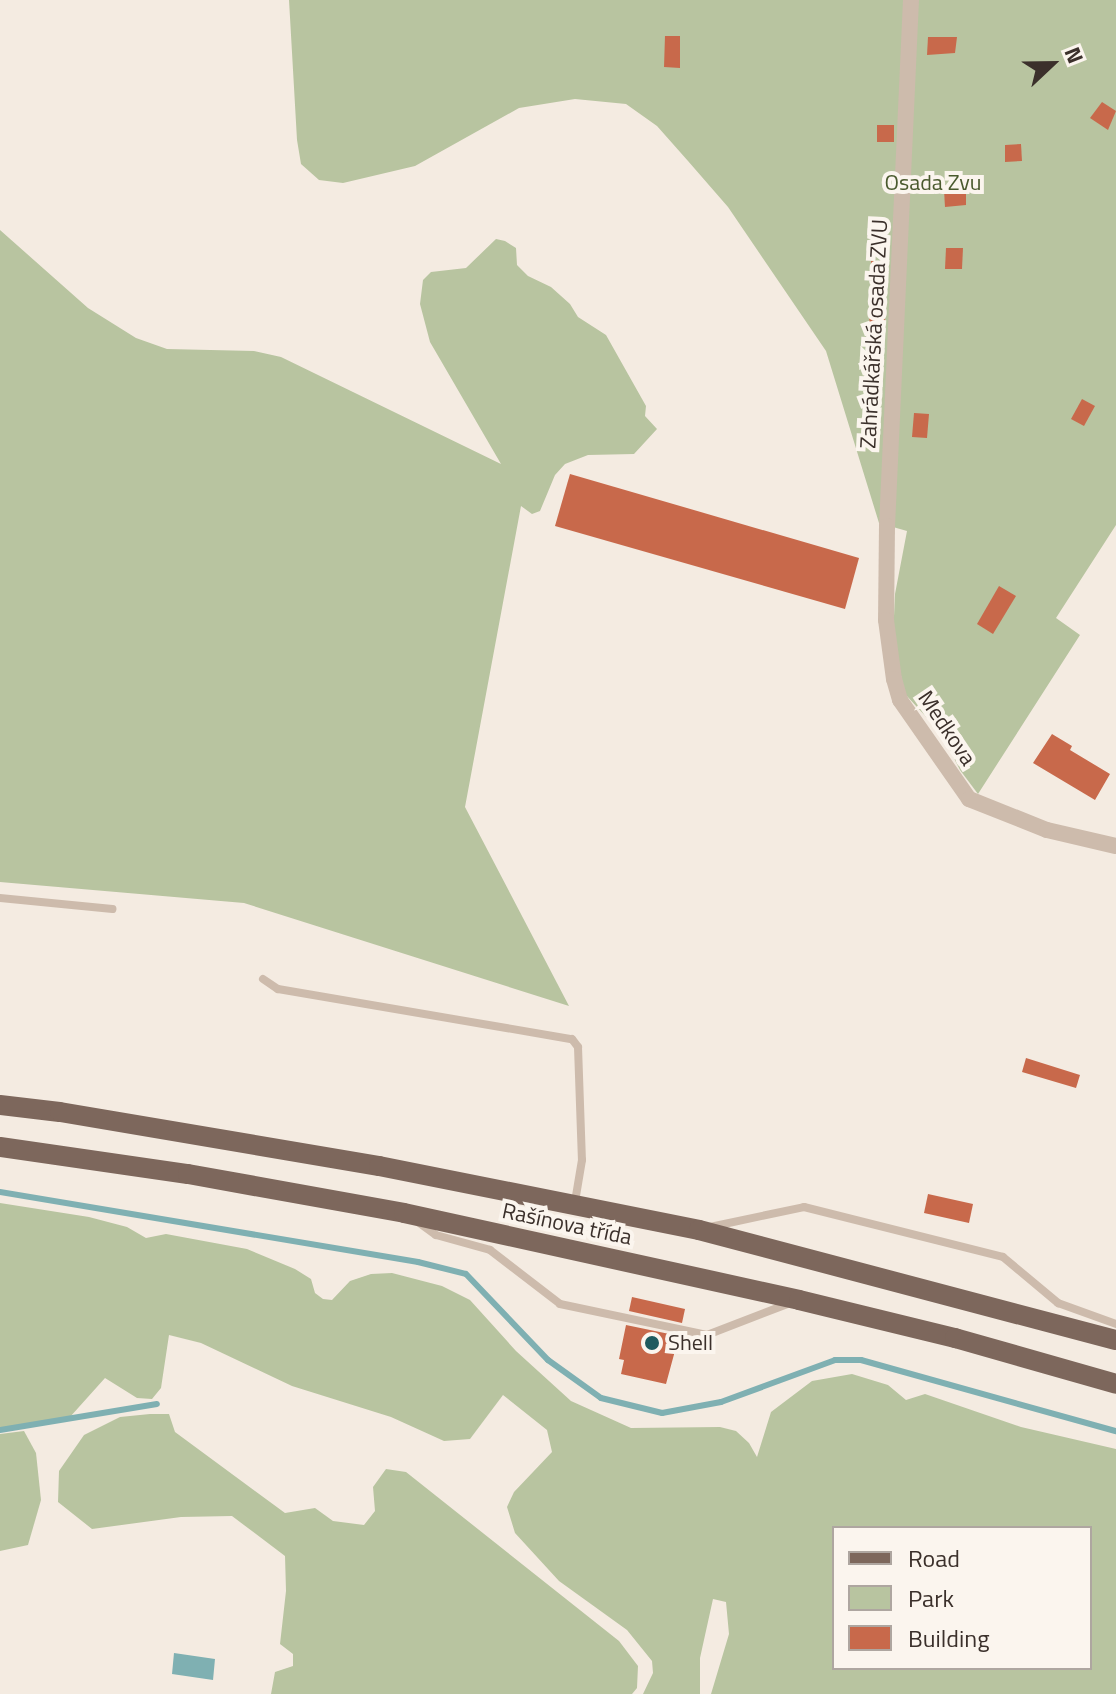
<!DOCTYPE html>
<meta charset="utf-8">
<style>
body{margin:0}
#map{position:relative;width:1116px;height:1694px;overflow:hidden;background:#f4ebe1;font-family:"Titillium Web",sans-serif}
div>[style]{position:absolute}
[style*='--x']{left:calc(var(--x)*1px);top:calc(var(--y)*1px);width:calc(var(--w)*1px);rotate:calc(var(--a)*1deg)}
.green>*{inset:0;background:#b8c4a0}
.water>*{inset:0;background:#7fb0b2}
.stream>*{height:6px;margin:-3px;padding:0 3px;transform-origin:3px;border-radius:3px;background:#7fb0b2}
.building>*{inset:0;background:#c8694b}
.service>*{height:8px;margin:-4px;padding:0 4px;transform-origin:4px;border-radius:4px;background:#cdbbac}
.minor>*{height:16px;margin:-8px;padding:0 8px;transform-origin:8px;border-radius:8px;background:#cdbbac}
.primary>*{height:20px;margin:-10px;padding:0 10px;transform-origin:10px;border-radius:10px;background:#7d675c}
.dots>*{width:22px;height:22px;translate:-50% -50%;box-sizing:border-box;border:4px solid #fbf5ee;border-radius:50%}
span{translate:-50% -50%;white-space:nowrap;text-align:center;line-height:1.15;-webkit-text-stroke:8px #fbf5ee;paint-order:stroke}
.park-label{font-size:22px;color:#4a5a2e}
.street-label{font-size:22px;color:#3b302b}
.poi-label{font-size:22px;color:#3b302b}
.left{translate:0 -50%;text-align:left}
.legend{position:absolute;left:832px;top:1526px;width:260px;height:144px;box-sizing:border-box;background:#fbf5ee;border:2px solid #aea6a0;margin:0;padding:10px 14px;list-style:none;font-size:24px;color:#3b302b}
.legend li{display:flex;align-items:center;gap:16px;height:40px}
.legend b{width:40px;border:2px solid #aea6a0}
.north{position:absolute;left:1012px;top:24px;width:80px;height:80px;-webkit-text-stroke:6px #fbf5ee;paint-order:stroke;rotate:68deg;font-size:22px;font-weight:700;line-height:32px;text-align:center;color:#3b302b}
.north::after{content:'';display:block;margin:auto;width:28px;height:36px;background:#3b302b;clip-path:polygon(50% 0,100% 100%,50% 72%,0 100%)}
</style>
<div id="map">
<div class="green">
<i style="clip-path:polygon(289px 0,1116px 0,1116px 525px,1056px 618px,1080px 635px,978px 794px,960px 770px,941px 733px,905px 694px,893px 638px,895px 594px,907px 531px,879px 523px,826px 351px,728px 207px,688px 161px,657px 126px,626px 104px,575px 99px,519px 108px,415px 166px,343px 183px,319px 180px,301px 164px,297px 140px)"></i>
<i style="clip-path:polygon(0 230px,88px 308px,136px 338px,167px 349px,254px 351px,281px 357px,501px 464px,430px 342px,420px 304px,423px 280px,431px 272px,466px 268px,496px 239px,505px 241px,516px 248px,517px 265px,528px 276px,551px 287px,570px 304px,578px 317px,606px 335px,646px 406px,645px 416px,657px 429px,634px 454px,588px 455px,565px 464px,555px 475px,540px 511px,532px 514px,521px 506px,465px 807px,569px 1006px,244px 903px,0 882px)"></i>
<i style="clip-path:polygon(evenodd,0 1203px,89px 1217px,127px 1227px,146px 1238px,166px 1234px,247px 1249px,295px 1269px,311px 1279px,315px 1293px,323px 1299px,332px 1300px,350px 1281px,371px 1274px,392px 1273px,442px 1286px,470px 1300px,516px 1351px,571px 1401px,631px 1428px,720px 1427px,736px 1431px,749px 1443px,757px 1457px,771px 1412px,812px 1381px,852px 1374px,888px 1385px,906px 1400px,925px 1394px,1021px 1427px,1116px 1449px,1116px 1694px,711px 1694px,729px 1634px,726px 1602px,713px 1599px,700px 1658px,700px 1694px,643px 1694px,653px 1673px,652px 1661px,627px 1630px,559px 1581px,515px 1533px,507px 1507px,514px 1492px,552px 1452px,547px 1430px,503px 1395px,470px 1439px,444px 1441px,391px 1417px,292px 1386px,201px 1343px,169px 1335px,161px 1388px,152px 1399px,137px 1398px,105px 1378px,70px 1417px,0 1429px,0 1203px,834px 1528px,1090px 1528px,1090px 1668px,834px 1668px,834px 1528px)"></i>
<i style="clip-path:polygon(150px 1414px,169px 1414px,175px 1432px,285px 1513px,315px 1508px,333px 1521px,364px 1525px,375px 1511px,373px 1487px,386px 1469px,406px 1472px,619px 1641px,638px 1666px,637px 1688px,632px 1694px,271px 1694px,275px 1672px,293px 1666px,293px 1654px,280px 1644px,286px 1591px,285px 1556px,232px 1516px,181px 1517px,92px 1529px,58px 1502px,59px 1471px,84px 1435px,120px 1417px)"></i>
<i style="clip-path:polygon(24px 1431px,36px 1453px,41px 1500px,28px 1545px,0 1551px,0 1434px)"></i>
</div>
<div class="water">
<i style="clip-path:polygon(174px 1653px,215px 1659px,213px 1680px,172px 1674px)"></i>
</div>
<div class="stream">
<i style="--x:0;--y:1192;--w:424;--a:9.5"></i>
<i style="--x:418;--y:1262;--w:49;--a:14"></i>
<i style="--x:466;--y:1274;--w:119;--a:46.4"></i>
<i style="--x:548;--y:1360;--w:65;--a:35.6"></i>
<i style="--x:601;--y:1398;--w:63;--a:13.8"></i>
<i style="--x:662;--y:1413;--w:60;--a:-10.6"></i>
<i style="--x:721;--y:1402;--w:121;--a:-20.2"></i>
<i style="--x:835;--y:1360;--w:26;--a:0"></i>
<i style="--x:861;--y:1360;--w:265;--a:15.6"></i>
<i style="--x:0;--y:1430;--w:159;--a:-9.4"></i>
</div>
<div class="building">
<i style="clip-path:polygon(665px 36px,680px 36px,680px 68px,664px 67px)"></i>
<i style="clip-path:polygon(928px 37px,957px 37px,955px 53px,927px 55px)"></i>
<i style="clip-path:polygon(1102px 102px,1116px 111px,1108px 130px,1090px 118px)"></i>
<i style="clip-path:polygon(877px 125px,894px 125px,894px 142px,877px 142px)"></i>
<i style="clip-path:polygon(1021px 144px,1022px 161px,1005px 162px,1005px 145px)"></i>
<i style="clip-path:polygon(966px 188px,966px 205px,945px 207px,944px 190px)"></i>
<i style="clip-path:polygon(946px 248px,963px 248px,962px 269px,945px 269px)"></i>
<i style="clip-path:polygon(871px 261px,888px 261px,887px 280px,871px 280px)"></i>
<i style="clip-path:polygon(869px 312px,885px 312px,885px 333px,870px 334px)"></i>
<i style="clip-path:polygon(1082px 399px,1095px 406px,1084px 426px,1071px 419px)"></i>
<i style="clip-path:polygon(914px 413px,929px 414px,927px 438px,912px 437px)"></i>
<i style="clip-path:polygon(570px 474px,859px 558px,845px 609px,555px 526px)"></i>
<i style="clip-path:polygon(999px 586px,1016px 596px,993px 634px,977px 624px)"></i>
<i style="clip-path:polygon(1052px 734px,1072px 746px,1070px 750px,1110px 774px,1095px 800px,1033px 763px)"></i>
<i style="clip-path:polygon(1026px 1058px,1080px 1075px,1076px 1088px,1022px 1072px)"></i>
<i style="clip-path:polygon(928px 1194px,973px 1204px,969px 1223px,924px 1213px)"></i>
<i style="clip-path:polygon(632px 1297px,685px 1309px,682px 1323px,629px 1311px)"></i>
<i style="clip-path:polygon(626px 1325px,679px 1336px,666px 1384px,621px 1374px,624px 1360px,619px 1359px)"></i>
</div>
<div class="service">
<i style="--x:0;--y:898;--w:113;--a:5.6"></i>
<i style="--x:263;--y:979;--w:18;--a:34"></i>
<i style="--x:278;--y:989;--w:298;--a:9.7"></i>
<i style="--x:572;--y:1039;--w:10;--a:53"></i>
<i style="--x:578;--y:1047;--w:113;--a:88"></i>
<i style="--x:582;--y:1160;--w:43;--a:99.5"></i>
<i style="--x:418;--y:1222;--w:22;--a:36"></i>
<i style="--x:436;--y:1235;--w:56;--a:15.5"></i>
<i style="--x:490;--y:1250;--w:88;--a:37.6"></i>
<i style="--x:560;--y:1304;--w:150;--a:11.9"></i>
<i style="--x:707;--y:1335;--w:89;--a:-21.1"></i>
<i style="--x:710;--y:1227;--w:96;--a:-12"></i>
<i style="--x:804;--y:1207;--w:205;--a:14.1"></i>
<i style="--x:1003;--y:1257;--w:72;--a:39.9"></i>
<i style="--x:1058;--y:1303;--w:62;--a:19.9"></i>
</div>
<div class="minor">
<i style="--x:911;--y:0;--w:527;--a:92.61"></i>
<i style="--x:887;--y:526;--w:94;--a:90.6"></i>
<i style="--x:886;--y:620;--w:60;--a:82.3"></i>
<i style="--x:894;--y:679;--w:22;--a:74"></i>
<i style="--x:900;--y:700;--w:121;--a:55.1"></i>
<i style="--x:969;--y:799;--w:84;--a:21.7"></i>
<i style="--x:1047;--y:830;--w:71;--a:13.1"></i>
</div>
<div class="primary">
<i style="--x:0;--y:1105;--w:60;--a:6.7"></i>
<i style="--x:60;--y:1112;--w:324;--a:9.6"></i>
<i style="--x:379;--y:1166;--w:326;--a:11.3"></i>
<i style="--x:699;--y:1230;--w:431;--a:14.8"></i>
<i style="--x:0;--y:1147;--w:190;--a:8.2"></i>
<i style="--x:188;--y:1174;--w:219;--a:10.2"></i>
<i style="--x:404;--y:1213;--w:404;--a:12.4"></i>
<i style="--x:799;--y:1300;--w:161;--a:13.7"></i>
<i style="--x:955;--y:1338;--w:167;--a:15.9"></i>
</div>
<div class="dots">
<i style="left:652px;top:1343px;background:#1f5a5e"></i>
</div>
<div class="park-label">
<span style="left:933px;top:183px">Osada Zvu</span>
</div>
<div class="street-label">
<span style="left:874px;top:334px;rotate:-87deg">Zahrádkářská osada ZVU</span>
<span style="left:947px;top:728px;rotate:56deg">Medkova</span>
<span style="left:567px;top:1224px;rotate:12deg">Rašínova třída</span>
</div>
<div class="poi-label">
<span class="left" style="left:668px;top:1343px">Shell</span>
</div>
<ul class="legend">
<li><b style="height:10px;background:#7d675c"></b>Road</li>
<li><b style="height:22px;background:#b8c4a0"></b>Park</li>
<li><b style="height:22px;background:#c8694b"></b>Building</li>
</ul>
<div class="north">N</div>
</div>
